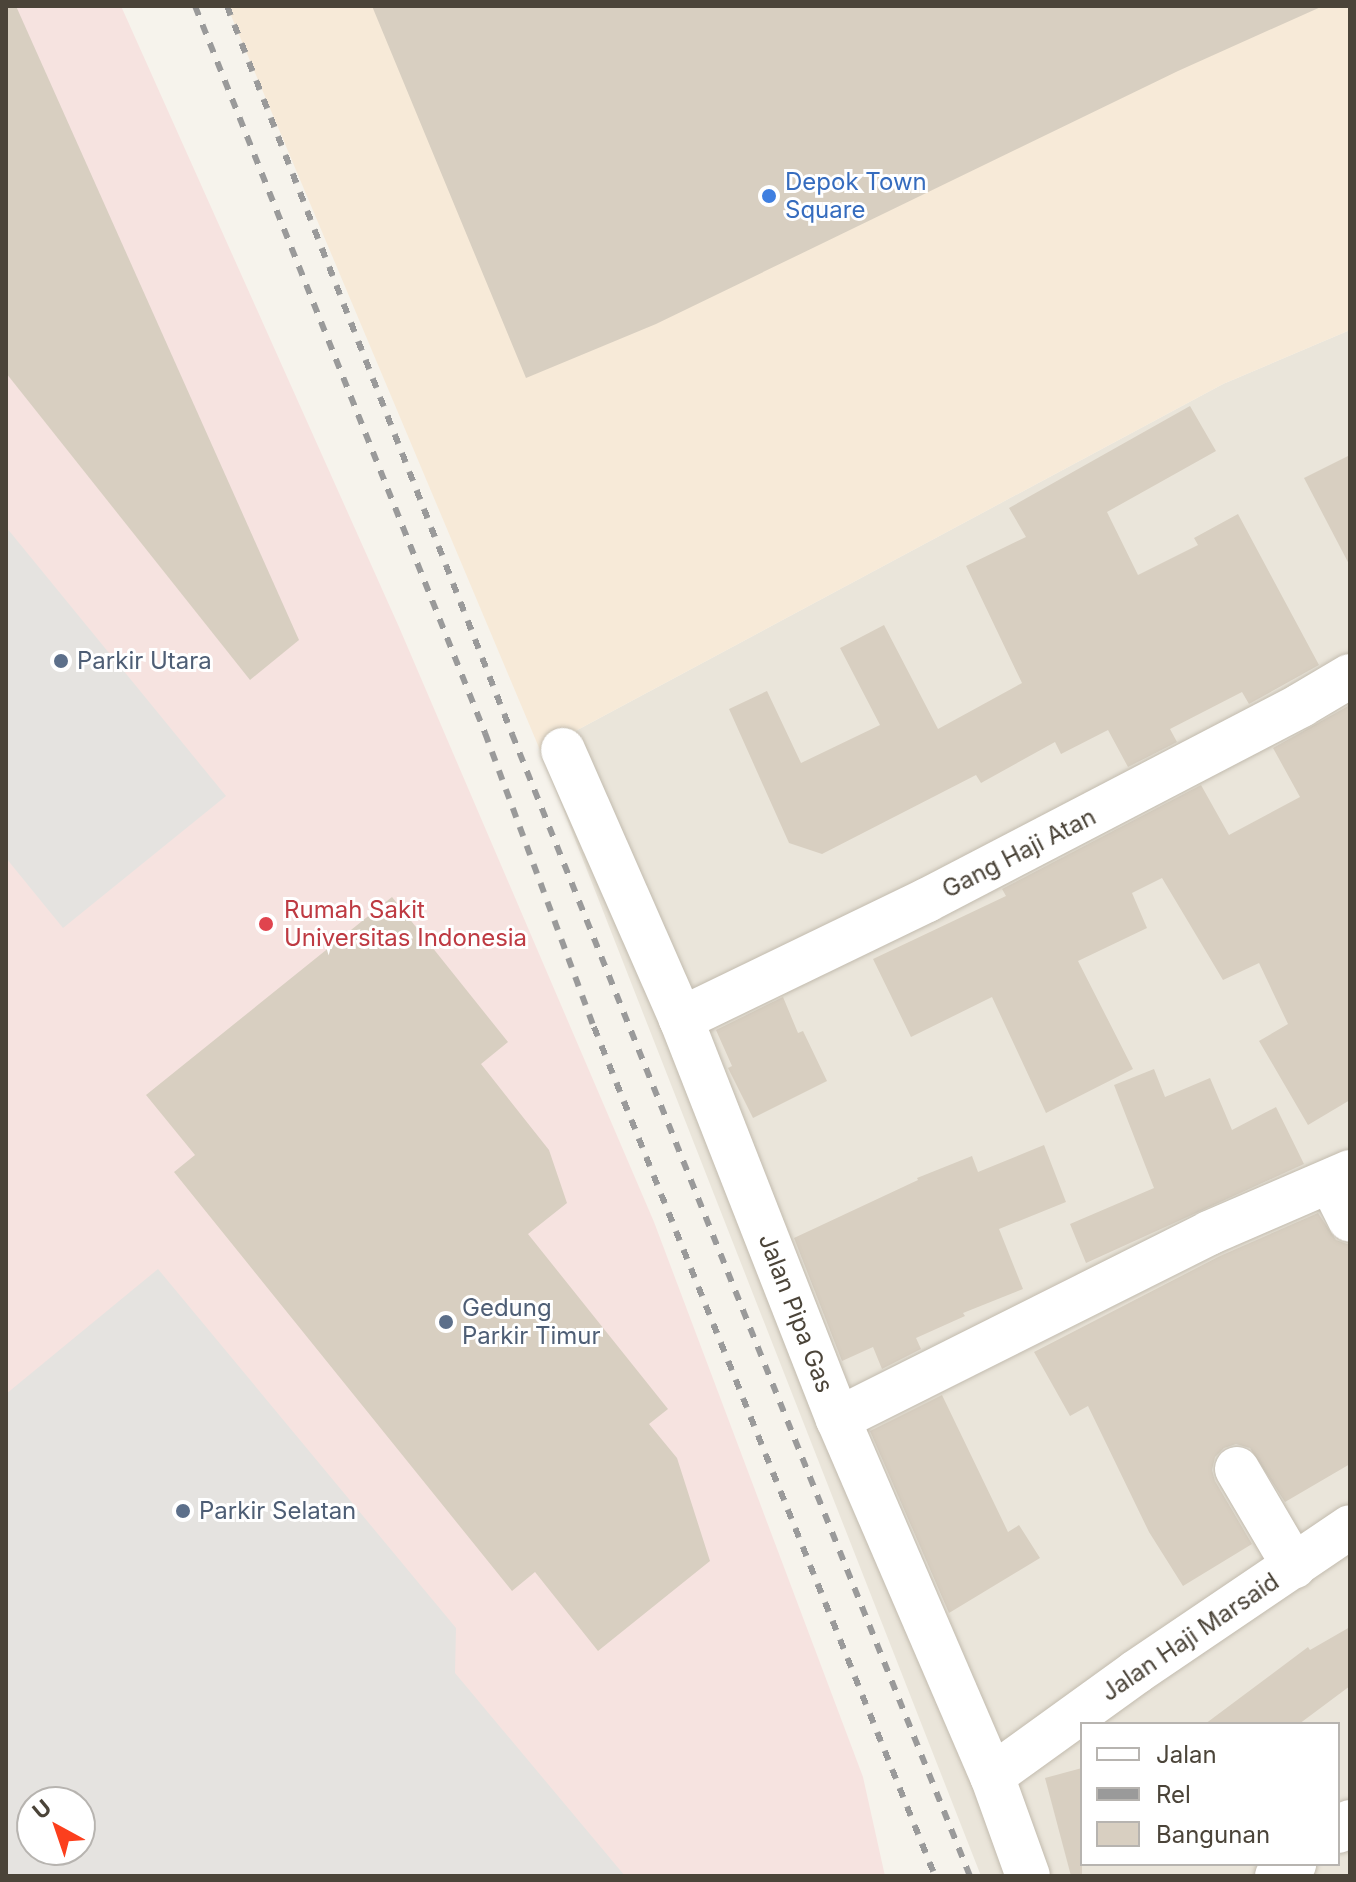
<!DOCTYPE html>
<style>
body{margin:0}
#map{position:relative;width:1356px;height:1882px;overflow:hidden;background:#f6f3ec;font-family:Inter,sans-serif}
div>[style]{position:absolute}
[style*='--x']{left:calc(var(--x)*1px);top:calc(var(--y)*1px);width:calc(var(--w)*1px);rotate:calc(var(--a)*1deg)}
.residential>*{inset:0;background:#eae5da}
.commercial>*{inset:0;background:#f7ead8}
.medical>*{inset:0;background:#f6e3e0}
.parking>*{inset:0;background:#e5e3e0}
.building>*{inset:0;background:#d8cfc1}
.roads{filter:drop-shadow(0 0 2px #c2bbae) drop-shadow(0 0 2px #c2bbae)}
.street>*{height:44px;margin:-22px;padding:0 22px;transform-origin:22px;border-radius:22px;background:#fff}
.rail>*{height:6px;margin-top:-3px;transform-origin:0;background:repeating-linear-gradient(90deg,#9a9a9a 0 10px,transparent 0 20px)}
.dots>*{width:22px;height:22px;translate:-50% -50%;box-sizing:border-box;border:4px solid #fff;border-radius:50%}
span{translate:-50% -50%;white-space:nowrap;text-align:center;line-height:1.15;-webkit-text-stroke:6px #fff;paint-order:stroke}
.shop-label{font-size:24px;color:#366cbe}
.left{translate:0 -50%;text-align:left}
.service-label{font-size:24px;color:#4e5e75}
.street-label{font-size:24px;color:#4b4439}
.health-label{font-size:24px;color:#be3a42}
.frame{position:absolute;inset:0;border:8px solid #4b4439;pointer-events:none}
.legend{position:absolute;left:1080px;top:1722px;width:260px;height:144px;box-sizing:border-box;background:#fff;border:2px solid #b7b4b0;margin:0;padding:10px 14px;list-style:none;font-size:24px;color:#4b4439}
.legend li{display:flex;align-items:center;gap:16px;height:40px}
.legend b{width:40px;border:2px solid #b7b4b0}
.north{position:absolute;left:16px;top:1786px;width:80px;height:80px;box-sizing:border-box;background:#fff;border:2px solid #b7b4b0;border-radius:50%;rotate:320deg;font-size:22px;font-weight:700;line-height:32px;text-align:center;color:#4b4439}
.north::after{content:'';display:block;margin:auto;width:28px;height:36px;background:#fc3f1d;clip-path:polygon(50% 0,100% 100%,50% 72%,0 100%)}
</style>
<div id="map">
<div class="residential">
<i style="clip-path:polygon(evenodd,1350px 330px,1350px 1876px,981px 1876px,540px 750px,1223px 384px,1350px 330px,1082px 1724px,1338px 1724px,1338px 1864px,1082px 1864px,1082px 1724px)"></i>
</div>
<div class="commercial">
<i style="clip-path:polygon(227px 6px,1350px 6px,1350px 330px,1223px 384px,540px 750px)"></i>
</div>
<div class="medical">
<i style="clip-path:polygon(evenodd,6px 6px,121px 6px,399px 627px,654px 1222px,863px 1777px,885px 1876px,6px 1876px,6px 6px,32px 1802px,80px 1802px,80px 1850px,32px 1850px,32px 1802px)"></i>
</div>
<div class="parking">
<i style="clip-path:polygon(6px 527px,226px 796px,63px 928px,6px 858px)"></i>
<i style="clip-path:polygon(evenodd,158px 1269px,456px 1628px,455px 1673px,625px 1876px,6px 1876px,6px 1394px,158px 1269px,32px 1802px,80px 1802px,80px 1850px,32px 1850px,32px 1802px)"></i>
</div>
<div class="building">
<i style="clip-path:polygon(6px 6px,16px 6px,299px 640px,250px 680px,6px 373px)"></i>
<i style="clip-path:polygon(372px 6px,1323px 6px,1178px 71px,656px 324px,526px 378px)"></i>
<i style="clip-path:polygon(1190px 406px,1216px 451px,1107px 512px,1138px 575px,1198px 545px,1194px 538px,1238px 514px,1319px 665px,1249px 704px,1242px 692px,1170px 729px,1177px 742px,1128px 767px,1108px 730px,1061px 754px,1055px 742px,981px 783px,976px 775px,822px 854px,789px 843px,729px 709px,767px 691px,801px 763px,880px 725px,840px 648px,884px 625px,938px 729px,1022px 683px,966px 566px,1026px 537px,1009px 508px)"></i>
<i style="clip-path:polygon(1350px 455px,1350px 566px,1304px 478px)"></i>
<i style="clip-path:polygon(1350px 705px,1350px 1100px,1308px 1125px,1259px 1041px,1288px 1024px,1259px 963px,1223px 980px,1162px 878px,1132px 893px,1147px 928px,1078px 961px,1133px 1069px,1046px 1113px,992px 997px,911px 1037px,873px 959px,1006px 896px,1002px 889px,1201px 785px,1229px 835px,1300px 797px,1273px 748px)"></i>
<i style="clip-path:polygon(392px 897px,508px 1042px,481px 1064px,549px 1150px,567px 1203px,528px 1234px,668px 1409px,649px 1424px,677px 1458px,710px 1561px,598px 1651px,535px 1572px,512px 1591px,174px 1172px,195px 1155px,146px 1095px)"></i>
<i style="clip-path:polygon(783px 997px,798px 1033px,803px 1031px,827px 1081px,753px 1118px,728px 1068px,732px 1066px,716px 1030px)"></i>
<i style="clip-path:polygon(1154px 1069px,1165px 1097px,1210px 1078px,1232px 1130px,1276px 1107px,1304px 1164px,1086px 1263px,1070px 1224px,1154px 1188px,1114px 1085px)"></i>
<i style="clip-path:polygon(1044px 1145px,1066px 1202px,999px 1229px,1023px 1289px,963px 1313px,965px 1316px,916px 1338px,921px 1349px,882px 1369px,873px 1347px,842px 1361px,794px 1238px,918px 1180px,917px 1178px,972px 1156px,978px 1172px)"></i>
<i style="clip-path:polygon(1318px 1213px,1336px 1240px,1350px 1245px,1350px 1464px,1285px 1502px,1250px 1448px,1236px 1444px,1224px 1448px,1215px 1457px,1212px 1470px,1215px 1481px,1252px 1544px,1183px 1586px,1149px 1532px,1088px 1406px,1070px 1416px,1034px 1352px,1220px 1256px)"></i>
<i style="clip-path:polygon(942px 1395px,1008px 1532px,1019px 1525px,1040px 1558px,949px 1613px,870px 1431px)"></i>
<i style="clip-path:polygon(1350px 1627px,1350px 1686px,1299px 1724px,1205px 1724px,1308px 1647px,1310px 1650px)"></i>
<i style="clip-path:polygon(1082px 1768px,1082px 1874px,1071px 1876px,1045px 1778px)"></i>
</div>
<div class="roads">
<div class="street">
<i style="--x:563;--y:750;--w:294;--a:66.3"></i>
<i style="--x:681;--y:1019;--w:430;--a:68.6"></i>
<i style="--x:838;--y:1419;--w:389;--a:66.7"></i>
<i style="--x:992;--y:1776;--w:106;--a:70.2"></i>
<i style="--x:681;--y:1019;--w:273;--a:-25.8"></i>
<i style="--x:927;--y:900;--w:422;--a:-27.5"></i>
<i style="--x:1301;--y:705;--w:57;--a:-30.6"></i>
<i style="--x:1331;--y:1182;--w:42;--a:63.4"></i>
<i style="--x:838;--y:1419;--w:415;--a:-26.6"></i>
<i style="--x:1209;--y:1233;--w:154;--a:-23.4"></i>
<i style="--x:1237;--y:1469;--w:113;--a:59.6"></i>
<i style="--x:992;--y:1776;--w:178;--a:-35.8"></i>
<i style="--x:1136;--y:1672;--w:258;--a:-34.1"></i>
<i style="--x:1338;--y:1831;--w:15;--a:-37"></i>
<i style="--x:1277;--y:1876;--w:21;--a:-35"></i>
</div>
</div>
<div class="rail">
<i style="--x:195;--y:6;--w:783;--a:68.25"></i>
<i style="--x:485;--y:733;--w:314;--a:69.7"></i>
<i style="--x:594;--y:1027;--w:915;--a:68.12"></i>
<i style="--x:227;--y:6;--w:782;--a:68.62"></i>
<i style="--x:512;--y:734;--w:1230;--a:68.15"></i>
</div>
<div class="dots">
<i style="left:769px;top:196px;background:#3f7fe0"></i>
<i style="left:61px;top:661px;background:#5c6f8a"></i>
<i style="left:266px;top:924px;background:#e0444e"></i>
<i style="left:446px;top:1322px;background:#5c6f8a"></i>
<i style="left:183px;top:1511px;background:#5c6f8a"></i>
</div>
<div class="shop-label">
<span class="left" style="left:785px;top:196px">Depok Town<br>Square</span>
</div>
<div class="service-label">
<span class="left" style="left:77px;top:661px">Parkir Utara</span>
<span class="left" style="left:462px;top:1322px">Gedung<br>Parkir Timur</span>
<span class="left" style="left:199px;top:1511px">Parkir Selatan</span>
</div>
<div class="street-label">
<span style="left:1019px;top:853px;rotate:-27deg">Gang Haji Atan</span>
<span style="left:796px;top:1313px;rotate:69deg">Jalan Pipa Gas</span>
<span style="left:1190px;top:1637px;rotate:-34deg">Jalan Haji Marsaid</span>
</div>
<div class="health-label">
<span class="left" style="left:284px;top:924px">Rumah Sakit<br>Universitas Indonesia</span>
</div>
<div class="frame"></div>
<ul class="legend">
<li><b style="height:10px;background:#fff"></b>Jalan</li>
<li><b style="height:10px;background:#9a9a9a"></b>Rel</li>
<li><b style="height:22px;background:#d8cfc1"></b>Bangunan</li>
</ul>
<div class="north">U</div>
</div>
